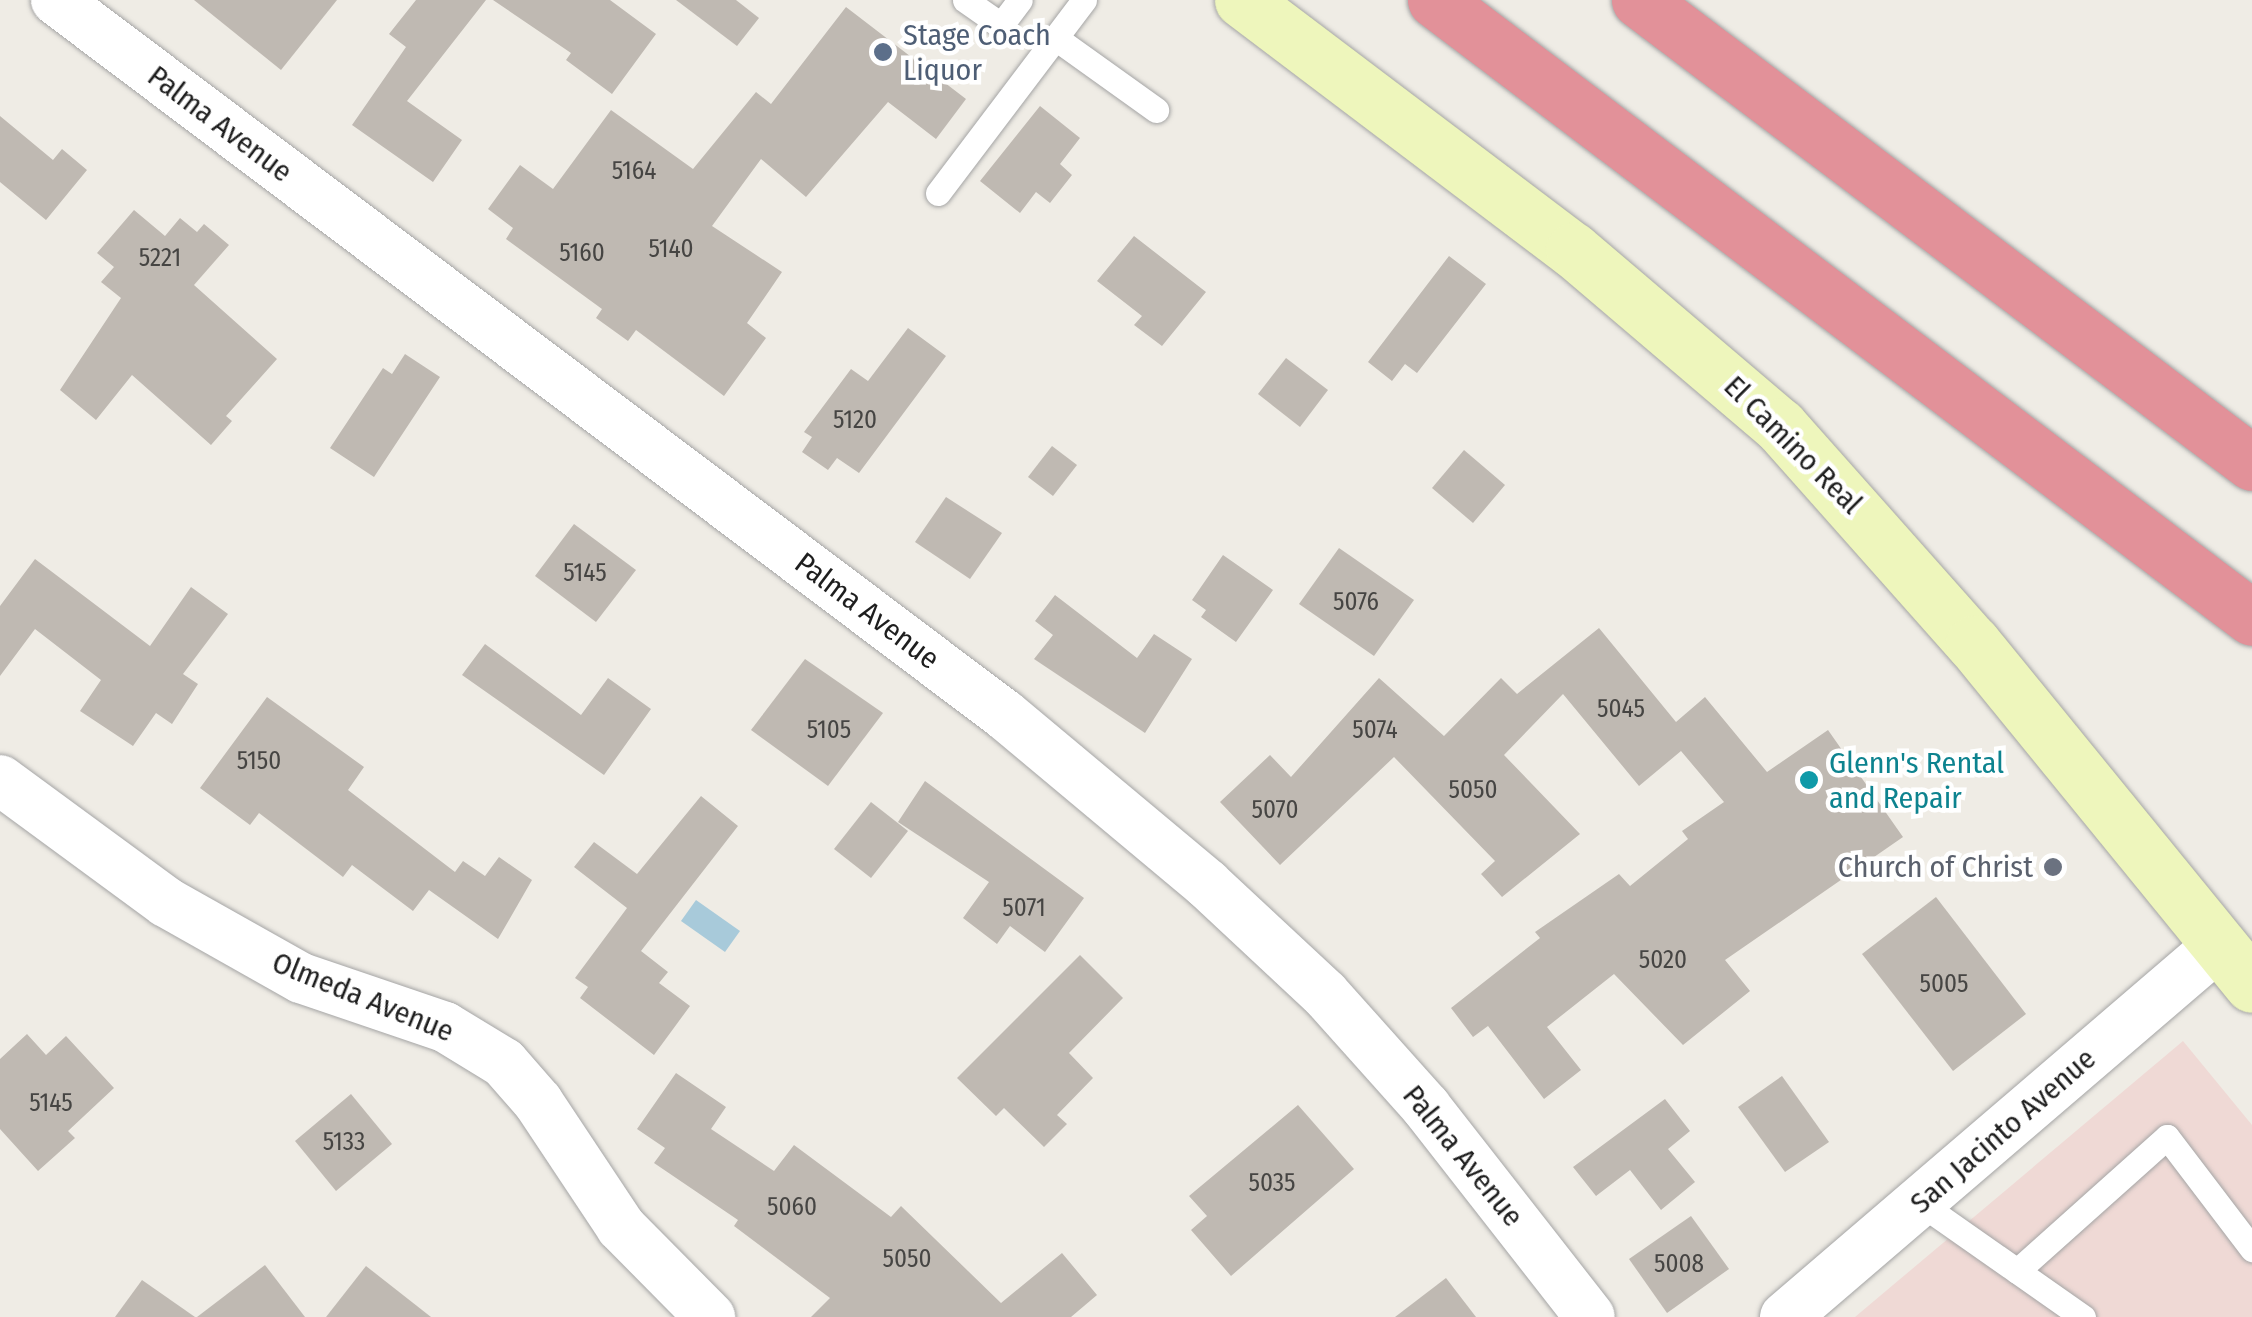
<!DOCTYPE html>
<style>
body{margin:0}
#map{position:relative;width:2252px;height:1317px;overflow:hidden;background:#efece5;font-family:"Fira Sans Condensed",sans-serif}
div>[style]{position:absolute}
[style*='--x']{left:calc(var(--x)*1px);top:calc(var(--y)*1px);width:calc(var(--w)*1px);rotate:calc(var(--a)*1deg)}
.commercial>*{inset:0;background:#efd9d5}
.water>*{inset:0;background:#a8cada}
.building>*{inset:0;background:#bfb9b2}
.roads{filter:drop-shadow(0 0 2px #a5a5a5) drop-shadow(0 0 2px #a5a5a5)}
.service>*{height:25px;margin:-12.5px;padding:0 12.5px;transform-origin:12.5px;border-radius:12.5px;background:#fff}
.minor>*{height:50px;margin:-25px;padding:0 25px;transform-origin:25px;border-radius:25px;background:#fff}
.secondary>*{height:55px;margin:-27.5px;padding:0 27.5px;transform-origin:27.5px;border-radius:27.5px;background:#eef6bc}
.motorway>*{height:55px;margin:-27.5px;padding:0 27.5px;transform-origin:27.5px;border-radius:27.5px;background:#e29199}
.dots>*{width:28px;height:28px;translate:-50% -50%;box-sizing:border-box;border:5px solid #fff;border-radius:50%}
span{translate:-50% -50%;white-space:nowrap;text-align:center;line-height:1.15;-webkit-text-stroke:9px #fff;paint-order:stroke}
.number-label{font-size:25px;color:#464543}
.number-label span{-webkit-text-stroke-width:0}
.service-label{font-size:30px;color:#4e5e75}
.left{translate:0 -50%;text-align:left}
.street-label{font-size:30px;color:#1e1e1e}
.culture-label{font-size:30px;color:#0d838f}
.worship-label{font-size:30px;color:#5b616d}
.right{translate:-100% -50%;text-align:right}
</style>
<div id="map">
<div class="commercial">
<i style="clip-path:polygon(2183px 1041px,2252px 1125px,2252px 1317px,1855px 1317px)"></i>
</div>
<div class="water">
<i style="clip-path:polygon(696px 900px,740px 931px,725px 952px,681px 921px)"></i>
</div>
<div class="building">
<i style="clip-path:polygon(194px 0,337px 0,281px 70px)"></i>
<i style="clip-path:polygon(416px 0,486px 0,407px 101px,462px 140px,433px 182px,352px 125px,406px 47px,389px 34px)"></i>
<i style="clip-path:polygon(493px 0,610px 0,656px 34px,612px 94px,566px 60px,571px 53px)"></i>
<i style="clip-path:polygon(676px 0,736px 0,759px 18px,737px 46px)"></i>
<i style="clip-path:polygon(846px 7px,966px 99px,936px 139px,888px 102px,806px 197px,761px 159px,712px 226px,782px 272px,747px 323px,766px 338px,724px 396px,636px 330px,628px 341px,596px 318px,602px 309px,506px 239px,513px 228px,488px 209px,520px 165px,553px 189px,611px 110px,693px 169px,756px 92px,771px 104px)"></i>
<i style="clip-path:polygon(1040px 106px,1080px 138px,1060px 164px,1072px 175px,1050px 203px,1036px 192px,1020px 213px,980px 181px)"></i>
<i style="clip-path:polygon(0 116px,53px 160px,62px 149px,87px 170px,46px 220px,0 182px)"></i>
<i style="clip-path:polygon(134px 210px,165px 236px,180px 218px,197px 232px,204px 224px,229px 245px,194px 285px,277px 359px,226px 416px,232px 421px,211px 445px,132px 375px,96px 420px,60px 390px,121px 298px,101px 282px,114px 267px,97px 253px)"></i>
<i style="clip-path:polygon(1134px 236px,1206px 292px,1162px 346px,1134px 325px,1142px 316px,1097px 281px)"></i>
<i style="clip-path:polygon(1449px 256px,1486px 284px,1417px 373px,1405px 364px,1392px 381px,1368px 362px)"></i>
<i style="clip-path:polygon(908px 328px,946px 356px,859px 473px,837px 458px,828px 470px,802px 452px,812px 437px,804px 432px,851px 369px,868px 381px)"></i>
<i style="clip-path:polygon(405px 354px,440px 377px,374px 477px,330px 448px,383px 368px,392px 374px)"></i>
<i style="clip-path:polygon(1286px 358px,1328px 390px,1300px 427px,1258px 394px)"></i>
<i style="clip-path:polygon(1052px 446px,1077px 465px,1053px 496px,1028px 477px)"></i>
<i style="clip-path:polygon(1464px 450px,1505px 485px,1473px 523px,1432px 488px)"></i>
<i style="clip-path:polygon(946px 497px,1002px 533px,970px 579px,915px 542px)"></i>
<i style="clip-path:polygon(574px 524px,636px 570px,596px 622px,535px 576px)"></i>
<i style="clip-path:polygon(1339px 548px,1414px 600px,1374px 656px,1299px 604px)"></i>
<i style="clip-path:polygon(1223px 555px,1273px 590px,1236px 642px,1201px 617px,1206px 610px,1192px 600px)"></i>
<i style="clip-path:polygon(35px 559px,150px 646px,191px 587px,228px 614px,183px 674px,198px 684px,172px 724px,156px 713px,133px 746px,80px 711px,101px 680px,35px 629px,0 676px,0 606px)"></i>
<i style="clip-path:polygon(1055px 595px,1137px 658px,1154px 634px,1192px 659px,1145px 733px,1034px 659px,1053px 635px,1035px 621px)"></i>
<i style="clip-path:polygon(1599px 628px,1676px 722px,1705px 697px,1767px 772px,1828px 730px,1903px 837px,1725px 960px,1750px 991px,1683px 1045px,1614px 974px,1547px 1027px,1581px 1070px,1544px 1099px,1488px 1026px,1473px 1037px,1451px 1008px,1540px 938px,1535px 932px,1619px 874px,1630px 886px,1688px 839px,1682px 831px,1724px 802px,1681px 751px,1639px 786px,1563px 694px,1504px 755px,1580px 834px,1502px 897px,1481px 874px,1495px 861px,1394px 757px,1280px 865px,1220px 802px,1270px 755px,1291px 777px,1379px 678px,1444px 736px,1501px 678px,1517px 694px)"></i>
<i style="clip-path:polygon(485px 644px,581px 715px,608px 678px,651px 709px,604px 775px,462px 675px)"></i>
<i style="clip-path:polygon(805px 659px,883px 713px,828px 786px,751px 730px)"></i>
<i style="clip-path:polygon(267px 697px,364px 767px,348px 790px,455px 872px,463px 861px,485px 876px,499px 857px,532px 880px,498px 939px,429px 890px,413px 911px,352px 865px,343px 877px,259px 813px,250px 825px,200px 788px)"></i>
<i style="clip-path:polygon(925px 781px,1084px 898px,1045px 952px,1010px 926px,997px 944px,963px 918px,989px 882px,898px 822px)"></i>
<i style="clip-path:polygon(701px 796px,738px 826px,641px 951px,668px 972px,659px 983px,690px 1006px,654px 1055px,580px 998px,588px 987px,575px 978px,627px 908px,574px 867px,594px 842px,637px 874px)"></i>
<i style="clip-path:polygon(871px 802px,908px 831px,871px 878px,834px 849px)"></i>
<i style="clip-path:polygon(1936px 897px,2026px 1014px,1953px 1071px,1862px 954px)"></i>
<i style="clip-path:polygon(1080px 955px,1123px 998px,1069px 1053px,1093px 1078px,1057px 1115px,1067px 1124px,1044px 1147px,1004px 1108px,996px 1116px,957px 1078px)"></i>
<i style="clip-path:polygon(27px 1034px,46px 1055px,66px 1036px,114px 1088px,68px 1131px,75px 1138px,38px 1171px,0 1129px,0 1059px)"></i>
<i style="clip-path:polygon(676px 1073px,726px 1107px,711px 1129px,774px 1171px,794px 1145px,891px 1217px,901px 1206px,1001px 1303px,1062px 1253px,1097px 1295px,1071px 1317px,811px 1317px,830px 1298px,734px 1226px,738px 1220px,654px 1163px,665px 1148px,637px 1129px)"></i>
<i style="clip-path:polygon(1782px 1076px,1829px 1142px,1785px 1172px,1738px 1107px)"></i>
<i style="clip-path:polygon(351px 1094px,392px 1144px,336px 1191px,295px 1141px)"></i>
<i style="clip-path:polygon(1665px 1099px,1690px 1131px,1668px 1149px,1695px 1182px,1661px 1210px,1630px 1170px,1596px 1196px,1573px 1167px)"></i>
<i style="clip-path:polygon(1298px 1105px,1354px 1169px,1231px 1276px,1191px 1230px,1207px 1216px,1189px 1196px)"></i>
<i style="clip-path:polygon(1691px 1216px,1729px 1269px,1667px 1313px,1629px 1259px)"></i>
<i style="clip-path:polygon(265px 1265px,305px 1317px,197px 1317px)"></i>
<i style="clip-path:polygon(366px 1266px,431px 1317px,326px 1317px)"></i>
<i style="clip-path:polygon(1446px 1278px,1476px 1317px,1395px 1317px)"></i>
<i style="clip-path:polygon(142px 1280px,195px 1317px,115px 1317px)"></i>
</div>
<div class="roads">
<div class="service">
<i style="--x:965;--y:0;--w:44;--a:34.8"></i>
<i style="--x:1001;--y:25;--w:31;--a:-53"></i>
<i style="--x:1057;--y:39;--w:122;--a:35.6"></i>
<i style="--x:938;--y:193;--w:242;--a:-52.9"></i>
<i style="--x:1920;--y:1203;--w:199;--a:35"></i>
<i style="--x:2017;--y:1271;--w:201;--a:-41.8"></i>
<i style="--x:2167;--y:1137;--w:141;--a:52.8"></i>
</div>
<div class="minor">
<i style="--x:56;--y:0;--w:1188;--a:37"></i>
<i style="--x:1005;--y:715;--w:263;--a:39.9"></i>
<i style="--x:1207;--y:884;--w:161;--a:43"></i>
<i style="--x:1325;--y:994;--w:152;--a:48.2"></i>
<i style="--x:1426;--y:1107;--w:266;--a:52"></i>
<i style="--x:0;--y:780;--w:206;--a:36.3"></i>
<i style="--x:166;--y:902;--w:155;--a:29.4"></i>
<i style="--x:301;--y:978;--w:152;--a:18.8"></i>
<i style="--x:445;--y:1027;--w:69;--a:31.4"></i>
<i style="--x:504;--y:1063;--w:52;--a:48.9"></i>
<i style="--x:538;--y:1102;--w:150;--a:56.4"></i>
<i style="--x:621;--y:1227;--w:127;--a:45.3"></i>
<i style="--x:1785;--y:1317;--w:573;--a:-40.61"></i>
</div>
<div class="secondary">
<i style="--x:1242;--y:0;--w:415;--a:37.1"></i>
<i style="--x:1573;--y:250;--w:272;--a:40.4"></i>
<i style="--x:1780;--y:426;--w:290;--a:48.4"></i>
<i style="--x:1973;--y:643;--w:441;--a:50.8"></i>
</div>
<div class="motorway">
<i style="--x:1435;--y:0;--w:1024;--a:37.1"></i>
<i style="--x:1639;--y:0;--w:768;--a:37.06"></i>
</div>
</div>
<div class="dots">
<i style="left:883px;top:52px;background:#5c6f8a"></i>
<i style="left:1809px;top:780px;background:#0f9aa8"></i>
<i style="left:2053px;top:867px;background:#6b7280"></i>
</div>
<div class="number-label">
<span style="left:634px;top:171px">5164</span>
<span style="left:671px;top:249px">5140</span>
<span style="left:582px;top:253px">5160</span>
<span style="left:160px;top:258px">5221</span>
<span style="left:855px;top:420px">5120</span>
<span style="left:585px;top:573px">5145</span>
<span style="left:1356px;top:602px">5076</span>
<span style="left:1621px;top:709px">5045</span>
<span style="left:829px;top:730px">5105</span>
<span style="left:1375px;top:730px">5074</span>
<span style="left:259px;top:761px">5150</span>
<span style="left:1473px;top:790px">5050</span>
<span style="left:1275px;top:810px">5070</span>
<span style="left:1024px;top:908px">5071</span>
<span style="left:1663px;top:960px">5020</span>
<span style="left:1944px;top:984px">5005</span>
<span style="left:51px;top:1103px">5145</span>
<span style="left:344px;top:1142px">5133</span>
<span style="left:1272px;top:1183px">5035</span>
<span style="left:792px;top:1207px">5060</span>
<span style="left:907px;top:1259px">5050</span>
<span style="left:1679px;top:1264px">5008</span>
</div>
<div class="service-label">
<span class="left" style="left:903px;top:52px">Stage Coach<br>Liquor</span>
</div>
<div class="street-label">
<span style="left:220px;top:124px;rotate:37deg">Palma Avenue</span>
<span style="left:1793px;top:445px;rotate:45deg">El Camino Real</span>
<span style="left:867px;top:611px;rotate:37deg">Palma Avenue</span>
<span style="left:363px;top:997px;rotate:22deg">Olmeda Avenue</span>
<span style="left:2003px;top:1131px;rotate:-41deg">San Jacinto Avenue</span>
<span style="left:1463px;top:1156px;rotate:51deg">Palma Avenue</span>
</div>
<div class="culture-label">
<span class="left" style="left:1829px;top:780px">Glenn's Rental<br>and Repair</span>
</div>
<div class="worship-label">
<span class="right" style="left:2033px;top:867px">Church of Christ</span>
</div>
</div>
